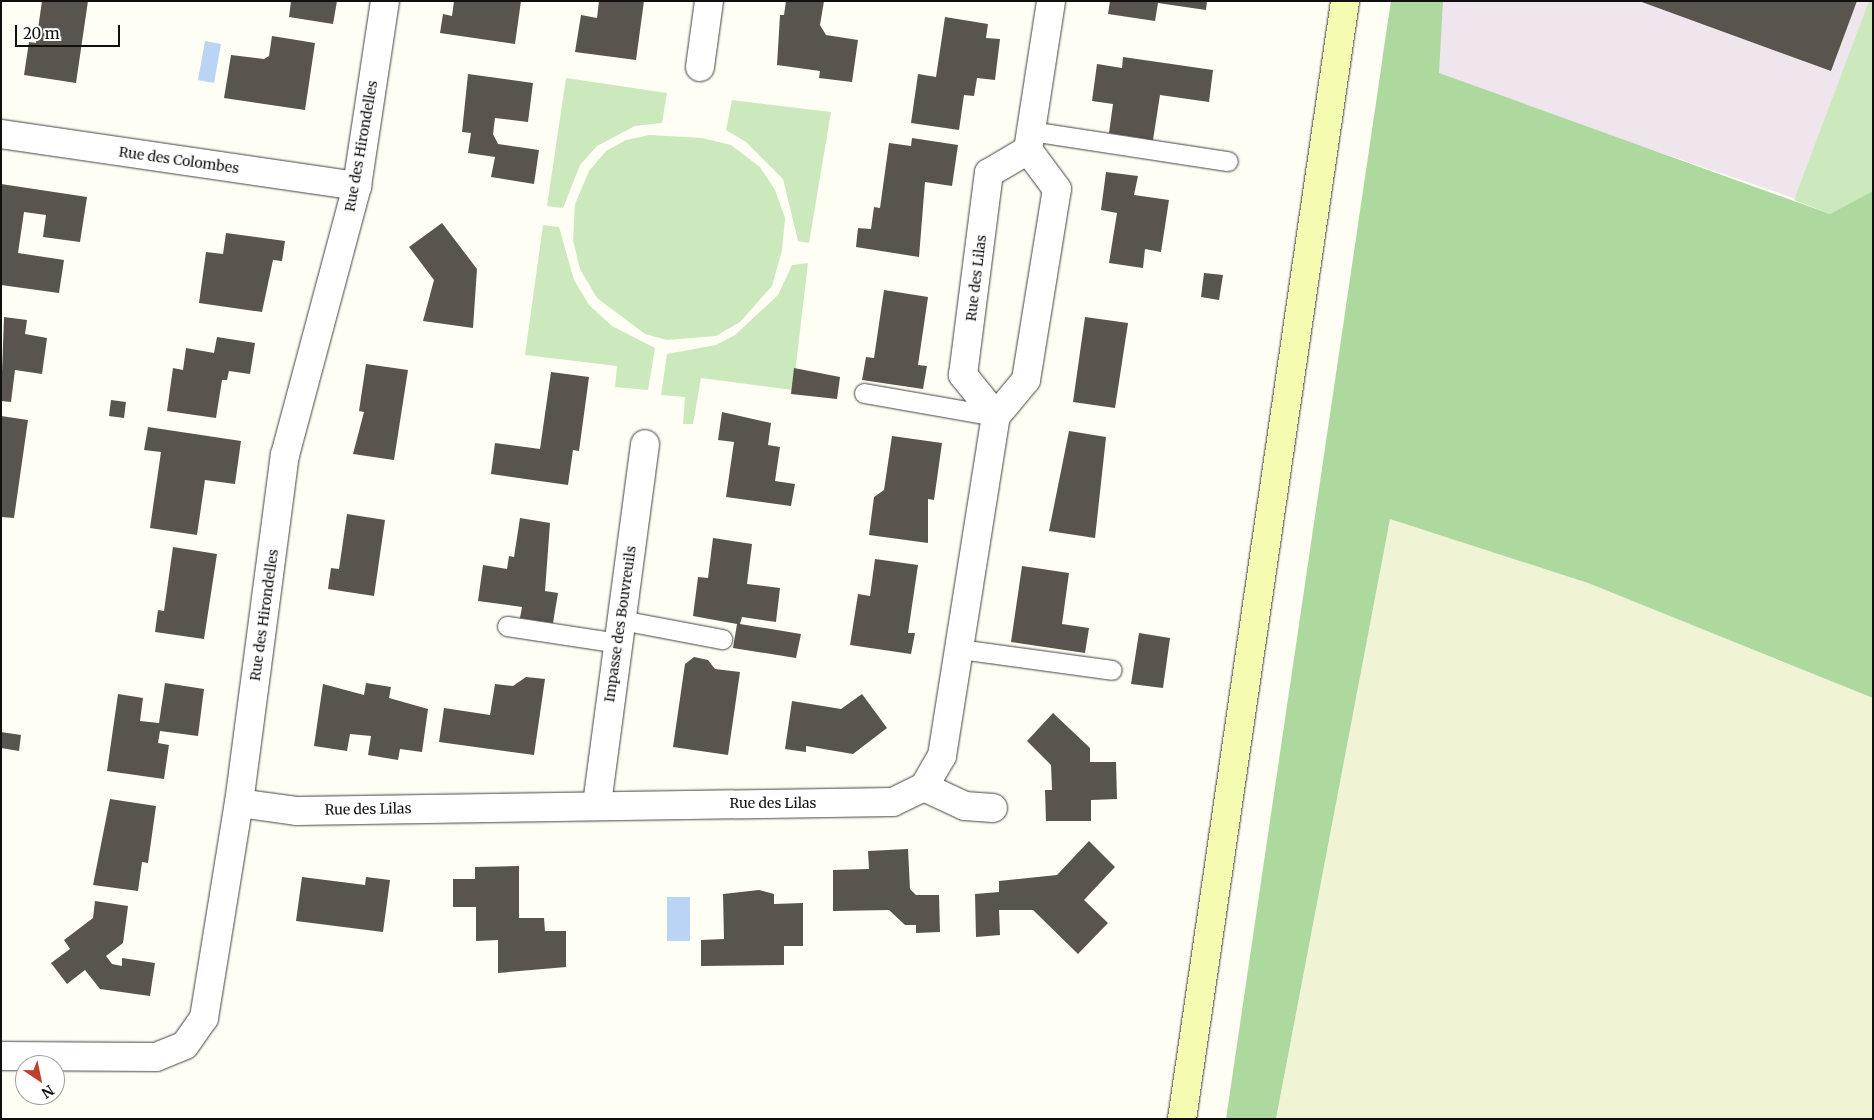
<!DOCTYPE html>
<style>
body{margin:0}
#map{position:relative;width:1874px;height:1120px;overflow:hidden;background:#fefef4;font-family:Merriweather,serif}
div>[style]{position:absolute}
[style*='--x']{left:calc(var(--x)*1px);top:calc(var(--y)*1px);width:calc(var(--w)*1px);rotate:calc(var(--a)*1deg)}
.industrial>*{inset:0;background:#eee5ed}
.farmland>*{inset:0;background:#f1f4d4}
.green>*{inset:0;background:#cce9be}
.forest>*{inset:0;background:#add99e}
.water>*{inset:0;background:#bad4f4}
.building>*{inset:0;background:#59544d}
.roads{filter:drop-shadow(0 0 1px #434343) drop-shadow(0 0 1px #434343)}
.lane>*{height:19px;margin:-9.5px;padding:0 9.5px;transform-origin:9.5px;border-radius:9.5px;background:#fff}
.street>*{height:28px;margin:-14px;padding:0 14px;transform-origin:14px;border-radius:14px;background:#fff}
.secondary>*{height:28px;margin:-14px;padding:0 14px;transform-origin:14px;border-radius:14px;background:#f6fbb2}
span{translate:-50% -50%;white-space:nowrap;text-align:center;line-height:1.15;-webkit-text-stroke:5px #fff;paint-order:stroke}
.street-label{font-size:14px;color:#101010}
.frame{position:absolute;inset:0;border:2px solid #101010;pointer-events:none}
.north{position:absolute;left:15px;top:1055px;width:50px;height:50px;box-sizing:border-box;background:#fff;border:1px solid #9f9f9f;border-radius:50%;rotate:146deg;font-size:14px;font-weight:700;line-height:20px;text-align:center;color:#101010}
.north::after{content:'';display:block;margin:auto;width:18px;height:22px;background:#bc402d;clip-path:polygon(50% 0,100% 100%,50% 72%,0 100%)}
.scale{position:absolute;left:15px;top:25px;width:105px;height:22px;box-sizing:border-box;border:2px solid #101010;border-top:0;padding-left:6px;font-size:15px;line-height:18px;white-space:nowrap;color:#101010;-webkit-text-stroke:4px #fff;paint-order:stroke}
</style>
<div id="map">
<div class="industrial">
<i style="clip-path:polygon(1391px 1px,1873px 1px,1873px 225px,1382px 58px)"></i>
</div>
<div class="farmland">
<i style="clip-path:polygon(1390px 518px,1588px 583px,1873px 698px,1873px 1119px,1276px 1119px)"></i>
</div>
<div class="green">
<i style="clip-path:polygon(1869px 1px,1873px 1px,1873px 191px,1830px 214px,1794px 200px)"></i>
<i style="clip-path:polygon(566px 78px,667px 93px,662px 123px,635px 126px,597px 146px,580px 165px,563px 208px,547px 206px)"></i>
<i style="clip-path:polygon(732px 100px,831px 112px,809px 243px,798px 241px,783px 179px,746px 142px,726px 130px)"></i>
<i style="clip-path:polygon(650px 135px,702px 138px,731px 145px,760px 167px,775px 190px,785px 218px,782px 250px,772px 286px,740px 322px,716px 336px,667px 340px,645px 334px,597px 298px,580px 269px,573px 240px,575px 204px,589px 171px,606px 151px,626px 140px)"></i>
<i style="clip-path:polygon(543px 225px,559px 227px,574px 280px,589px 305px,612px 326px,655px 348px,648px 390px,615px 387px,617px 366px,525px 355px)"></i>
<i style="clip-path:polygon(808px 263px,793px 390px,701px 378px,693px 424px,683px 424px,685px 397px,661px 395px,667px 354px,716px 345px,735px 335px,778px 295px,792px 265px)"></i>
</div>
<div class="forest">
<i style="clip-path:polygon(1391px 1px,1443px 1px,1439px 73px,1830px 214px,1873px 191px,1873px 698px,1588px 583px,1390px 519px,1276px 1119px,1226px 1119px)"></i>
</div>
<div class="water">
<i style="clip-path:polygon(205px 41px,221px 44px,214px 83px,198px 80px)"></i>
<i style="clip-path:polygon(667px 897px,690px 897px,690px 941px,667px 941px)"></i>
</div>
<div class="building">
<i style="clip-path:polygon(42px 1px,88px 1px,76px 83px,24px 75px,29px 42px,36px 43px)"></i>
<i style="clip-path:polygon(291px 1px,337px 1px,333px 24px,289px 17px)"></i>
<i style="clip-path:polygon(454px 1px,521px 1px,515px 44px,440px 33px,443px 14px,452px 16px)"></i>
<i style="clip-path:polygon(599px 1px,644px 1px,636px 60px,575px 52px,581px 15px,597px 18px)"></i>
<i style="clip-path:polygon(786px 1px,824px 1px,820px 25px,826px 35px,858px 40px,852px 82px,819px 78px,820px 71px,777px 65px,780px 15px,784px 15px)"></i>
<i style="clip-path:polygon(1110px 1px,1207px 1px,1206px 10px,1158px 3px,1155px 21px,1108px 14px)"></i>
<i style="clip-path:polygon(1639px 1px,1857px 1px,1831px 71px)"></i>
<i style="clip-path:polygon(945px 17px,988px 24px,986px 38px,1000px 39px,995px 80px,977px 78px,974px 96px,964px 95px,959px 130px,911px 123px,918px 74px,936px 77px)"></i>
<i style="clip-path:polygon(272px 36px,315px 43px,305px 110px,224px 98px,231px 55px,264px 59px,269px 56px)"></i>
<i style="clip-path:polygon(1123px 57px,1213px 70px,1209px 102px,1160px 95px,1153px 140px,1109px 133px,1113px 104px,1092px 101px,1097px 64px,1122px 68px)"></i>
<i style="clip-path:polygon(468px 74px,533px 83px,528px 122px,495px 118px,493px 134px,498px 144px,539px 150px,534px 184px,491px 177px,495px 157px,468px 153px,471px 133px,462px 132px)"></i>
<i style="clip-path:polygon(912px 138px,958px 145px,952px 186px,925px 182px,919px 257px,856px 247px,858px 228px,871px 229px,874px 207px,880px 208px,889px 143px,911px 146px)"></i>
<i style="clip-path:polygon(1106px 172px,1138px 176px,1134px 195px,1169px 200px,1161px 252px,1145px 249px,1143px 268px,1109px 263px,1117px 213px,1101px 210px)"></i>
<i style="clip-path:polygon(1px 184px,87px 197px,80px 242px,43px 237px,46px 215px,24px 212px,18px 253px,64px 260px,59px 293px,1px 285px)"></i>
<i style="clip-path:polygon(442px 223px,477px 269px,473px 328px,423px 321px,434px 280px,409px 247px)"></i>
<i style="clip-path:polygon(226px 233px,285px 241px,282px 261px,273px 260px,262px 312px,199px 303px,206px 252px,223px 254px)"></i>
<i style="clip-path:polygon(1204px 273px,1223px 275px,1219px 300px,1201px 297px)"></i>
<i style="clip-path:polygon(884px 290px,928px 297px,918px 365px,927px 366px,923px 389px,862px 380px,866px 357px,874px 358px)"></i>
<i style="clip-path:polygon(4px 317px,27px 320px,25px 334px,47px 338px,42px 374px,15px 370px,11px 402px,1px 401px)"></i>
<i style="clip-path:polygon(1085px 317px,1128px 323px,1115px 408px,1073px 402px)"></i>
<i style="clip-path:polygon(217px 337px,255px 343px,250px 374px,229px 371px,227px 380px,222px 380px,216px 418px,167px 411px,173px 368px,183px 370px,186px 348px,214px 353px)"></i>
<i style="clip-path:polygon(366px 364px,408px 370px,394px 460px,353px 454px,364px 412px,359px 411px)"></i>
<i style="clip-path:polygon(794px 368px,840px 377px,837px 399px,791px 394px)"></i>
<i style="clip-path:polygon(551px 372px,589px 377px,579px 451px,573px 450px,568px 485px,491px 474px,495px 443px,540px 449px)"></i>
<i style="clip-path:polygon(111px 400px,126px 402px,124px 418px,109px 416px)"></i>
<i style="clip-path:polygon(722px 412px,771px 423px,768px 445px,780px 447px,775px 481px,795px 484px,791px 506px,726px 497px,734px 442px,718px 440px)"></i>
<i style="clip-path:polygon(1px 416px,28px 420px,14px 518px,1px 517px)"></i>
<i style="clip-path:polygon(148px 427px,241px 441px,235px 484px,205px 480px,197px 535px,150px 528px,161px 452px,144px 450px)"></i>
<i style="clip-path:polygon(1069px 431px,1106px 437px,1095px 538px,1049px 531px)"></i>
<i style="clip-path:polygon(892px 436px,942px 443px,934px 500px,928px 499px,928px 543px,869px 535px,874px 497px,884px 490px)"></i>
<i style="clip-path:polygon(347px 514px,385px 520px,374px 596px,328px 589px,331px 568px,339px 569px)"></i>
<i style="clip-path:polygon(520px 518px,550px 523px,545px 591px,558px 593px,553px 623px,520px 618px,522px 607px,478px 601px,483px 565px,507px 569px,509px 556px,514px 557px)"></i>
<i style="clip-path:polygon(713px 538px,752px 544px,747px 584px,780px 588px,776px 622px,742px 617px,740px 624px,801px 634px,796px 658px,733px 648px,737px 624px,693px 616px,698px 577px,708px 578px)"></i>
<i style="clip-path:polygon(173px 547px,217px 554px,204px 639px,155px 632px,158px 610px,164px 611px)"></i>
<i style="clip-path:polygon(875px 559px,918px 565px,908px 633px,915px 633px,911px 654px,850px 645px,858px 594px,870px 596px)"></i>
<i style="clip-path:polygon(1022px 566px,1069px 573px,1062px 624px,1089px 628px,1085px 653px,1011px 642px)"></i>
<i style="clip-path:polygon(1139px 633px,1170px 638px,1163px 688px,1131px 684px)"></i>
<i style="clip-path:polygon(694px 657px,708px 660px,715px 669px,740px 672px,728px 755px,673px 747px,685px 664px)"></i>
<i style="clip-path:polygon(526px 677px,545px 679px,534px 755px,439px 742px,444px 708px,490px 715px,495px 684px,513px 686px)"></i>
<i style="clip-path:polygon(165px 683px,204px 689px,198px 736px,160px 731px,158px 743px,169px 745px,164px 779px,107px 771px,118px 694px,143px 698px,140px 721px,159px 723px)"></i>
<i style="clip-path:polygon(366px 683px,391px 687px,389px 698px,428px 709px,422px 752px,400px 749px,398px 760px,368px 755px,371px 736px,350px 734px,347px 751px,314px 746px,323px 684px,364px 695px)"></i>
<i style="clip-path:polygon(862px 694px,887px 728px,853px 754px,806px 746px,806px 752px,785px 749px,792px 701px,841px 709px)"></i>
<i style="clip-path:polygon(1053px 713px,1090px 748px,1090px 762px,1116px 762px,1117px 799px,1091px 800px,1091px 821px,1046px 821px,1045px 790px,1052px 790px,1051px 765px,1027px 741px)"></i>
<i style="clip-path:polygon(1px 732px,21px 735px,19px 751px,1px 748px)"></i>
<i style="clip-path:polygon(110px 799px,156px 806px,148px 863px,142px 862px,138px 891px,93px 885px)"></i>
<i style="clip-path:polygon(1089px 841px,1115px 867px,1084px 900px,1108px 923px,1078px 954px,1033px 910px,999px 910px,1000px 935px,976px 937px,975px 894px,999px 892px,999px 881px,1057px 875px)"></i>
<i style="clip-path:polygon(908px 849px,910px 889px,916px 895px,939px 895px,940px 932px,916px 933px,916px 925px,905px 925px,889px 910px,833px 911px,833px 870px,869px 869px,868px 851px)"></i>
<i style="clip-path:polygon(519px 866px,519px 918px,544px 918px,545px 931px,566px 931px,566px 967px,498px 973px,498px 940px,476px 941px,476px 907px,453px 907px,453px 879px,475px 879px,475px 867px)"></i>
<i style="clip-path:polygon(302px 877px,365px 885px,366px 877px,390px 880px,383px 932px,296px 921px)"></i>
<i style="clip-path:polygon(759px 890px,774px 894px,774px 904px,803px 903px,803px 946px,784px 946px,784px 965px,701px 966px,701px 940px,724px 939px,723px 894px)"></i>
<i style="clip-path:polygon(95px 901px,128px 906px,123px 943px,106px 956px,112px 964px,122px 966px,122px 958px,155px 963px,150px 996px,100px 989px,85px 970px,67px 984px,51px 963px,70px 949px,64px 940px,93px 918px)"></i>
</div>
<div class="roads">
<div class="lane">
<i style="--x:1031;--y:131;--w:199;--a:8.7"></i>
<i style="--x:864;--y:393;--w:134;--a:9.9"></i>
<i style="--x:621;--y:620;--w:103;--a:10.7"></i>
<i style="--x:507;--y:626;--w:112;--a:8.7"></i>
<i style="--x:959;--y:649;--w:154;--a:7.8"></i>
</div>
<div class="street">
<i style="--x:700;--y:67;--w:67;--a:-82.2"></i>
<i style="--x:1;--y:134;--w:360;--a:8.3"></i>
<i style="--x:996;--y:416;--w:53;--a:-128.8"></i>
<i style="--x:963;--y:375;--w:204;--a:-82.7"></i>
<i style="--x:989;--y:173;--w:45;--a:-30.5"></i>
<i style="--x:924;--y:787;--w:45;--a:24.9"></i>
<i style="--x:965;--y:806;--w:28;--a:4"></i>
<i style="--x:239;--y:803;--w:59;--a:7.9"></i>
<i style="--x:297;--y:811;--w:596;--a:-0.87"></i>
<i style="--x:893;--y:802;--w:34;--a:-26"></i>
<i style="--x:924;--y:787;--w:36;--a:-60"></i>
<i style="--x:942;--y:756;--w:344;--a:-81"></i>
<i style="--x:996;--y:416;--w:47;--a:-50.2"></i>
<i style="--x:1026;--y:380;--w:193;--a:-80.8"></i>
<i style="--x:1057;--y:189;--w:49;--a:-126.6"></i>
<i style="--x:1028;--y:150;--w:151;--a:-81.2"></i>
<i style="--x:597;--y:804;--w:363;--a:-82.4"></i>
<i style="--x:1;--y:1056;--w:155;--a:0.4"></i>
<i style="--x:156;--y:1057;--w:31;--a:-22"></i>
<i style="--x:185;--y:1045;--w:33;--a:-55"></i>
<i style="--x:204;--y:1018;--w:218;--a:-80.8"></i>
<i style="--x:239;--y:803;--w:351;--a:-82.5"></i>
<i style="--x:285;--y:455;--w:278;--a:-75"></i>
<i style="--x:357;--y:186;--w:187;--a:-81.4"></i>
</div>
<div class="secondary">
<i style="--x:1182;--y:1119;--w:1130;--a:-81.7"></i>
</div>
</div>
<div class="street-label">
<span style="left:361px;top:146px;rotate:-80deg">Rue des Hirondelles</span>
<span style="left:179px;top:160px;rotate:8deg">Rue des Colombes</span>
<span style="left:976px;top:278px;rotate:-83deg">Rue des Lilas</span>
<span style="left:264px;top:615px;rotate:-82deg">Rue des Hirondelles</span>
<span style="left:620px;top:624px;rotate:-82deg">Impasse des Bouvreuils</span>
<span style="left:773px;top:803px">Rue des Lilas</span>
<span style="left:368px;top:809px;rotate:-1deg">Rue des Lilas</span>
</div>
<div class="frame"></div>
<div class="north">N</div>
<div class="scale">20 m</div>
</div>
